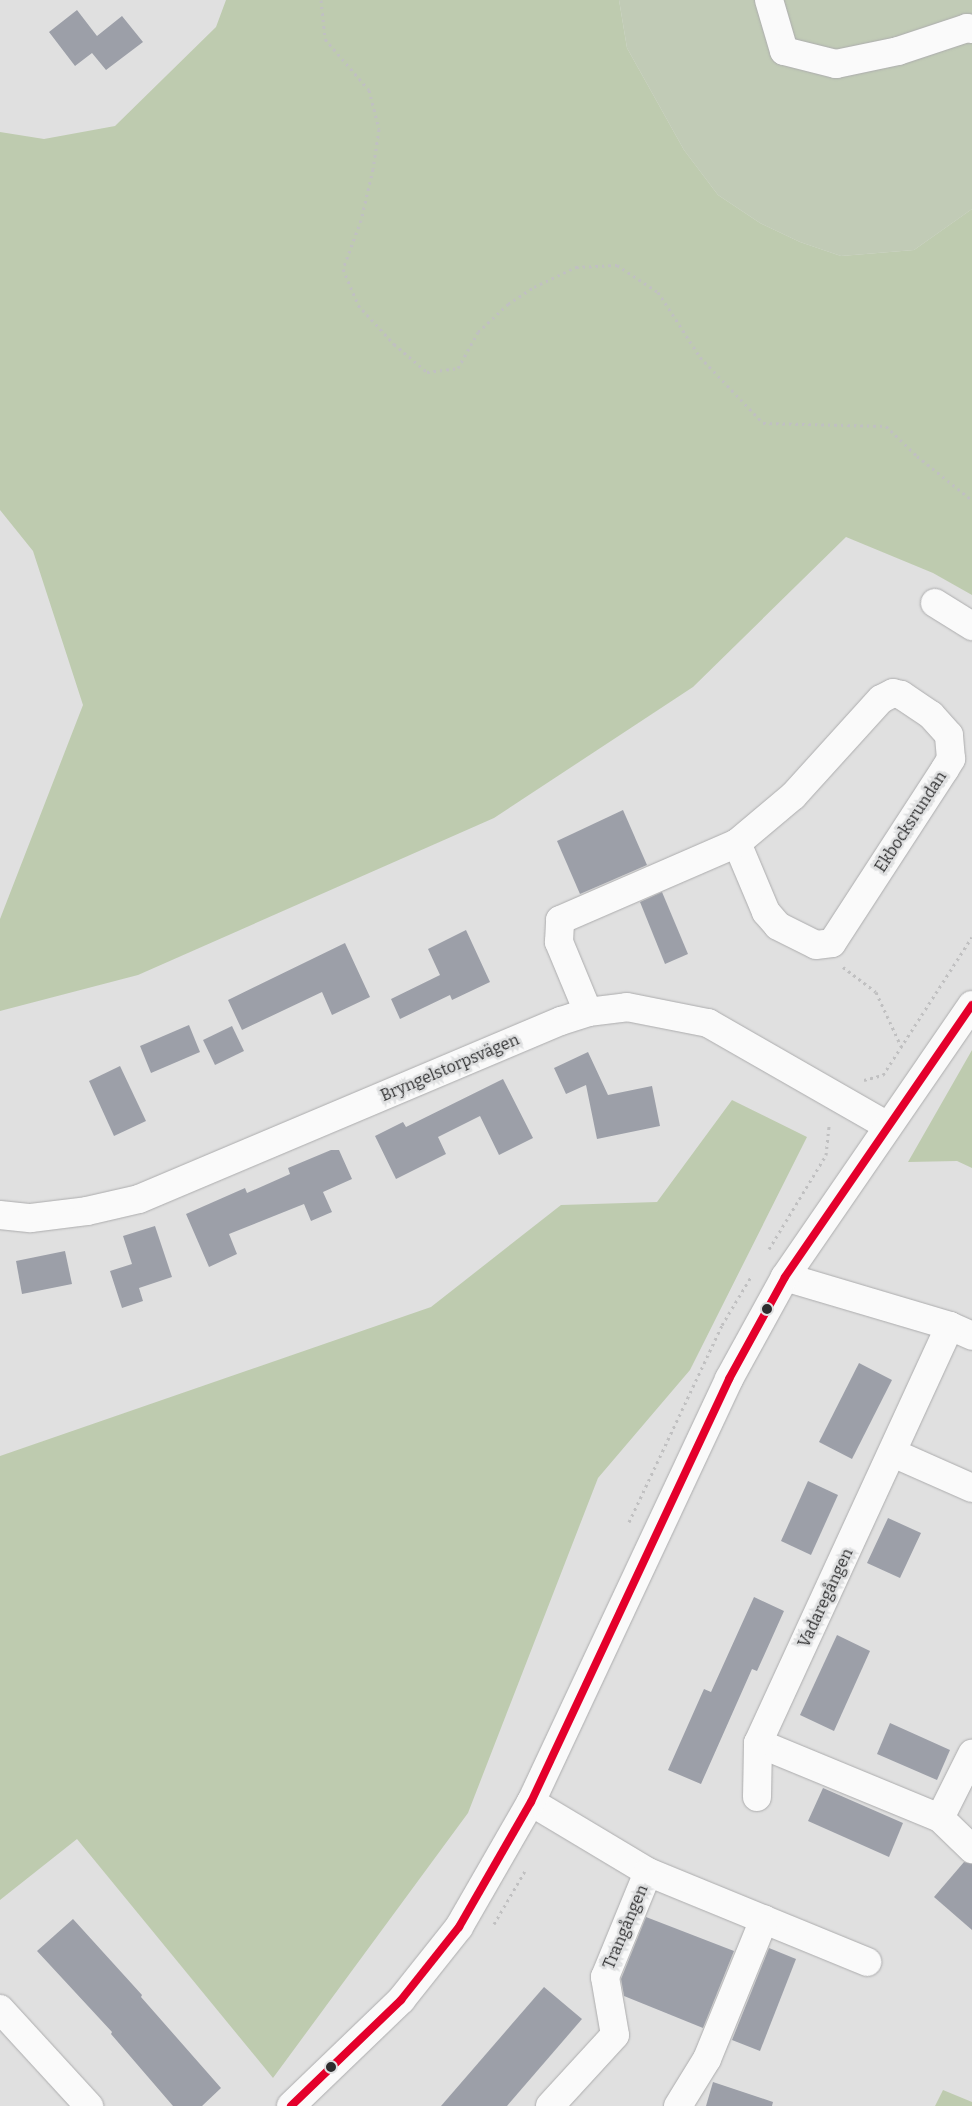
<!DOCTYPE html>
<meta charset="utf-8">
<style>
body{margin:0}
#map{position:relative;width:972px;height:2106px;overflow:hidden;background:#e0e0e0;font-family:Bitter,serif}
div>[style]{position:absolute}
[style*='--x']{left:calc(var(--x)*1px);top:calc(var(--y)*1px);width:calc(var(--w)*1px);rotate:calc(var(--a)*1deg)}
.green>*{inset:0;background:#c1cbb6}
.forest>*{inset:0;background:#becbaf}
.building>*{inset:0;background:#9c9fa8}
.path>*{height:3px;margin-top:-1.5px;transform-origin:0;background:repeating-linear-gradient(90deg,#c0c0c1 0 2.5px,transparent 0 6.5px)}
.roads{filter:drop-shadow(0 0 1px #acacad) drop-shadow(0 0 1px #acacad)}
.minor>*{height:28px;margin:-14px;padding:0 14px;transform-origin:14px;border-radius:14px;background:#fafafa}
.bus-1>*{height:8px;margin:-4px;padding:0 4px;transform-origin:4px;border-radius:4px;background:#e4002b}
.dots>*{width:14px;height:14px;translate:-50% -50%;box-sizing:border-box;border:2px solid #dfe0e1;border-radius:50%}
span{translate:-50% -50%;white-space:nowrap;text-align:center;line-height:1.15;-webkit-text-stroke:5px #dfe0e1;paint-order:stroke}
.street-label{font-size:16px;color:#2d2d2e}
</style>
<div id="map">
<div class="green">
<i style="clip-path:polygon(619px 0,972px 0,972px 209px,914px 250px,841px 256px,800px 242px,760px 223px,718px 195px,684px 150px,627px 48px)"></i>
</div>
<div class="forest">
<i style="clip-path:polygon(226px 0,619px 0,627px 48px,684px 150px,718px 195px,760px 223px,800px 242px,841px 256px,914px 250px,972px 209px,972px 595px,933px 573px,846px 537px,693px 687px,494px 818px,138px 975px,0 1011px,0 919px,83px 705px,33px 551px,0 510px,0 132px,44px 139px,115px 126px,216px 27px)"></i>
<i style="clip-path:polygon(972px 1050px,972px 1168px,957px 1161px,908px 1162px)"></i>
<i style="clip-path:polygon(732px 1100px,807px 1137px,690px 1370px,598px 1478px,468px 1813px,273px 2078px,77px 1839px,0 1900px,0 1456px,431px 1307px,561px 1205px,657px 1202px)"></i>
<i style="clip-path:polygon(943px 2090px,972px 2102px,972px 2106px,935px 2106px)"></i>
</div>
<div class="building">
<i style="clip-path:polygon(77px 10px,97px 36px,122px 16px,143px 42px,106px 70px,92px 53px,75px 66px,49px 32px)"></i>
<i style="clip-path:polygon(623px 810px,647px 865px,580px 894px,557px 841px)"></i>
<i style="clip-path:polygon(662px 892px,688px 954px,665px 964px,640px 902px)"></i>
<i style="clip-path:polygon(466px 930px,490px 982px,452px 1000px,450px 995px,400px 1019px,391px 999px,440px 975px,428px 949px)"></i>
<i style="clip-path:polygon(345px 943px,370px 997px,332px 1015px,322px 992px,242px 1030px,228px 1000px)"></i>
<i style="clip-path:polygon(189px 1025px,200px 1052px,151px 1073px,140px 1046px)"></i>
<i style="clip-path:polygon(232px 1026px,244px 1051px,215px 1065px,203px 1040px)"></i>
<i style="clip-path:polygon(588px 1052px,608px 1095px,652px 1086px,660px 1126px,597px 1139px,586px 1085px,566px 1094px,554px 1068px)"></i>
<i style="clip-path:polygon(120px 1066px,146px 1121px,114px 1136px,89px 1081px)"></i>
<i style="clip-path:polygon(503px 1079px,533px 1138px,499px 1155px,480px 1116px,438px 1137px,446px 1154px,396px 1179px,375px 1136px,403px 1122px,406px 1127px)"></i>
<i style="clip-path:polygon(331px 1150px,339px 1150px,352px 1179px,323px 1192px,332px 1212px,311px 1221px,304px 1204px,229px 1234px,237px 1254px,209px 1267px,186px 1214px,245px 1188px,247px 1193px,290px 1174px,288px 1168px)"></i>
<i style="clip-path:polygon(155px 1226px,172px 1277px,139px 1288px,143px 1301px,122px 1308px,110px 1271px,132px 1264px,123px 1236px)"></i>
<i style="clip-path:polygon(65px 1251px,72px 1284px,22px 1294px,16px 1261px)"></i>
<i style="clip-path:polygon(859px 1363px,892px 1380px,852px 1459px,819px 1442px)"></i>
<i style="clip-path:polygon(808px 1481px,838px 1495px,811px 1555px,781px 1541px)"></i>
<i style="clip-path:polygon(888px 1518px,921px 1533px,900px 1578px,867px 1563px)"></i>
<i style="clip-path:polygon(754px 1597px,784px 1611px,757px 1671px,752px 1669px,701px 1784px,668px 1770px,704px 1689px,711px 1692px)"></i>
<i style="clip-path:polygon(837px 1635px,870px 1651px,834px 1731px,800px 1715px)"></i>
<i style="clip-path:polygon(890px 1723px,950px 1750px,937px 1780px,877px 1754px)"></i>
<i style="clip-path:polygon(823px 1788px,903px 1823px,889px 1857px,808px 1821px)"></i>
<i style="clip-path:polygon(964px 1862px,972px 1864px,972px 1930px,934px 1897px)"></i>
<i style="clip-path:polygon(646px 1917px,734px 1951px,703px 2028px,624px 1996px,621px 1979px)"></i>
<i style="clip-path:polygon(73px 1919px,142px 1995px,141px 1997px,221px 2088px,202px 2106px,173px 2106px,111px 2034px,112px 2032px,37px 1951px)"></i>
<i style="clip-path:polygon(769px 1948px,796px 1959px,760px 2051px,732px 2040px)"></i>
<i style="clip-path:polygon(544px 1987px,582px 2019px,507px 2106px,441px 2106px)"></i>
<i style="clip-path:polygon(713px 2082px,773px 2102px,772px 2106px,706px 2106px)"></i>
</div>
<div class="path">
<i style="--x:321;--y:0;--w:39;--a:84"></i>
<i style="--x:325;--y:39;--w:67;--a:49.2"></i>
<i style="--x:369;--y:90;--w:40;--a:75.6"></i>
<i style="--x:379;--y:129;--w:40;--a:98.5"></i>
<i style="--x:373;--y:169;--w:52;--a:103.2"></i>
<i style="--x:361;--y:220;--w:52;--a:110.2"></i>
<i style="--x:343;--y:269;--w:39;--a:67"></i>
<i style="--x:358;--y:305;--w:53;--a:47.3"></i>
<i style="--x:394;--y:344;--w:43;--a:40.3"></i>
<i style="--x:427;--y:372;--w:31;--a:-7"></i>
<i style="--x:458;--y:368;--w:41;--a:-60.9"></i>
<i style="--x:478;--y:332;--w:41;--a:-43"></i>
<i style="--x:508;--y:304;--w:31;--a:-33"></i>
<i style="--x:534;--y:287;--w:47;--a:-25.5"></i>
<i style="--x:576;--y:267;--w:41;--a:-2.8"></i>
<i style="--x:617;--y:265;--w:49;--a:33.4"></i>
<i style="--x:658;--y:292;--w:77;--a:57.1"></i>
<i style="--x:700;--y:357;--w:91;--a:46.3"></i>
<i style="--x:763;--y:423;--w:123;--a:1.4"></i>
<i style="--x:886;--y:426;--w:43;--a:44.1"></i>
<i style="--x:917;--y:456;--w:70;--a:38.7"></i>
<i style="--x:843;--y:967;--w:41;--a:37.1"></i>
<i style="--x:876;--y:992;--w:60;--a:65.2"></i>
<i style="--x:864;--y:1080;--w:20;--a:-15"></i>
<i style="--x:883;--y:1075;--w:164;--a:-57.2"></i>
<i style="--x:769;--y:1249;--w:110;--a:-58.8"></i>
<i style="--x:826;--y:1155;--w:31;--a:-84"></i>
<i style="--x:629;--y:1522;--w:218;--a:-64.7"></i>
<i style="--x:722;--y:1325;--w:58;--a:-59"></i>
<i style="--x:494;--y:1924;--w:61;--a:-59.7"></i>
</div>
<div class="roads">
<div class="minor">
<i style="--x:769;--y:0;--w:53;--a:73.6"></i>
<i style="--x:784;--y:51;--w:54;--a:14"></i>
<i style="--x:836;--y:64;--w:63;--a:-11.8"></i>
<i style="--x:898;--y:51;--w:73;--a:-18.4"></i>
<i style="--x:967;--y:28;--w:5;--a:11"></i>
<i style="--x:935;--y:603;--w:44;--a:31.9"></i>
<i style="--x:588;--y:1012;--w:76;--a:-112.5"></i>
<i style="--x:559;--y:942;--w:22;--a:-87"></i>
<i style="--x:560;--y:920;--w:193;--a:-23.5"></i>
<i style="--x:737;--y:843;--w:75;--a:67.2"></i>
<i style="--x:766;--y:912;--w:18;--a:49"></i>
<i style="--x:778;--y:926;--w:42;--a:26.6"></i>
<i style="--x:816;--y:945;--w:16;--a:-7"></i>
<i style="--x:832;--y:943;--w:207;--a:-57"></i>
<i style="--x:945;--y:769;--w:12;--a:-59"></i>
<i style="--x:951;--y:759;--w:24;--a:-95"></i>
<i style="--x:949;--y:735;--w:27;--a:-132"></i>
<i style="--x:931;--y:715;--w:36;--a:-146"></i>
<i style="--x:901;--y:695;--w:8;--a:-166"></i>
<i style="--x:893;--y:693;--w:13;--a:153"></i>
<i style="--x:881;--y:699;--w:131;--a:132.2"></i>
<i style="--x:793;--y:796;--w:73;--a:140"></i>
<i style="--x:0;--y:1215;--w:31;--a:6"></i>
<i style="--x:31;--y:1218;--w:56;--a:-7.1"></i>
<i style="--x:87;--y:1211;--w:53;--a:-13"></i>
<i style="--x:139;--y:1199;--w:458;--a:-22.9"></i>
<i style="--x:561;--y:1021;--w:28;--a:-18"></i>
<i style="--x:588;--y:1012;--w:39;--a:-7"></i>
<i style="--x:627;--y:1007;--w:83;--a:11.2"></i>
<i style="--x:708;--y:1023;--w:207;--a:29.8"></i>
<i style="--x:785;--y:1277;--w:172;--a:16.5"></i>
<i style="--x:950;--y:1326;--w:24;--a:24"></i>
<i style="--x:893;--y:1453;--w:86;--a:23.9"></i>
<i style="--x:758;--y:1743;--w:197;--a:22.4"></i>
<i style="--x:940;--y:1818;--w:72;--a:-63.4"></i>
<i style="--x:757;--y:1797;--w:54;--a:-88.9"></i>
<i style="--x:758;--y:1743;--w:459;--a:-65.3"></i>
<i style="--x:531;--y:1802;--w:136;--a:30.9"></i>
<i style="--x:648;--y:1872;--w:237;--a:22.3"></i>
<i style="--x:940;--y:1818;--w:45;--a:44.1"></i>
<i style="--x:0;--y:2009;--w:132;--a:47.5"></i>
<i style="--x:291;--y:2106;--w:153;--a:-43.9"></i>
<i style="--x:401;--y:2000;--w:93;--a:-51.5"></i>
<i style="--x:459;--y:1927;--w:144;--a:-60.1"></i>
<i style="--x:531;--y:1802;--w:467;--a:-64.9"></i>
<i style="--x:729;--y:1379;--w:116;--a:-61.2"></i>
<i style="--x:785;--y:1277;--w:330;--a:-55.5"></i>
<i style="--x:550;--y:2106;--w:96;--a:-47.5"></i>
<i style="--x:615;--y:2035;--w:59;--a:-99.8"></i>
<i style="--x:605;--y:1977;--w:113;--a:-67.7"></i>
<i style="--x:678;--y:2106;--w:55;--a:-58.3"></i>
<i style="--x:707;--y:2059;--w:151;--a:-67.8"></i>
</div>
</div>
<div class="bus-1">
<i style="--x:291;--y:2106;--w:153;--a:-43.9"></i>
<i style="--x:401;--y:2000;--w:93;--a:-51.5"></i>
<i style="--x:459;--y:1927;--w:144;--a:-60.1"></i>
<i style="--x:531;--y:1802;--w:467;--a:-64.9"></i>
<i style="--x:729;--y:1379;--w:116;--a:-61.2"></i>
<i style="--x:785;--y:1277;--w:330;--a:-55.5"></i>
</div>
<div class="dots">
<i style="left:767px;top:1309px;background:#2d2d2e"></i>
<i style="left:331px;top:2067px;background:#2d2d2e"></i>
</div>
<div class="street-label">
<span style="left:911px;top:822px;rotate:-57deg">Ekbocksrundan</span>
<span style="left:450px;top:1068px;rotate:-23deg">Bryngelstorpsvägen</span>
<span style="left:826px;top:1598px;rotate:-65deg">Vadaregången</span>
<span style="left:626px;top:1927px;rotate:-67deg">Trangången</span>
</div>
</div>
